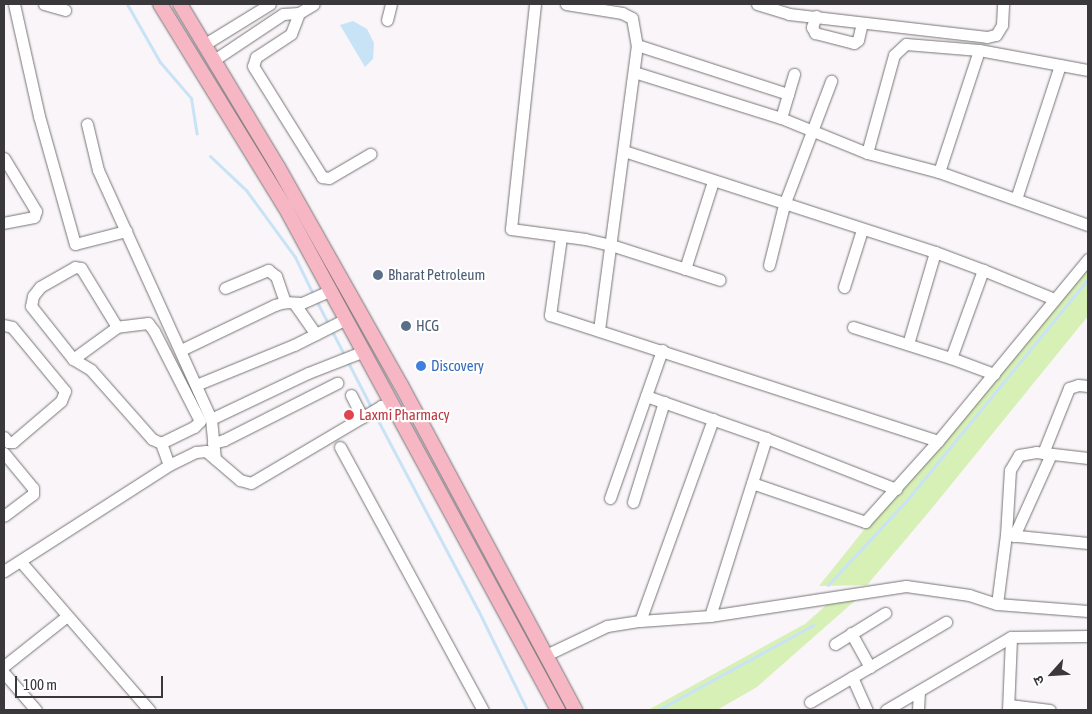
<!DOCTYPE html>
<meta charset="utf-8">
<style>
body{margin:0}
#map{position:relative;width:1092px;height:714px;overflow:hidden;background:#f9f5f8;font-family:"Asap Condensed","Noto Sans Devanagari",sans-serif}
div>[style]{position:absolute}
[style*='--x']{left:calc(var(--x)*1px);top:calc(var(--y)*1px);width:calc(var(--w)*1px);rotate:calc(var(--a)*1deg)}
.green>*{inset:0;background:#d7f0b6}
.water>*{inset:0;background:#c9e3f6}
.stream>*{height:3px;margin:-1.5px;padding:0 1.5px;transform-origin:1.5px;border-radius:1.5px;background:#c9e3f6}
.roads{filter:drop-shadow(0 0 1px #777477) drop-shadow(0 0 1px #777477)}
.minor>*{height:11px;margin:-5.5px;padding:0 5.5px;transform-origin:5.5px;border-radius:5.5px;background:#fff}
.major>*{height:14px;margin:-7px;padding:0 7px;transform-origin:7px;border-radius:7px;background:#f7b6c4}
.dots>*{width:14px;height:14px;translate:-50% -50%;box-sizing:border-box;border:2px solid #fff;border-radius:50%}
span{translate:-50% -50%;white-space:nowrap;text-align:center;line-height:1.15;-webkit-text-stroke:4.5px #fff;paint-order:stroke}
.service-label{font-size:15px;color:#4e5e75}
.left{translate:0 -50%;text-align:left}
.shop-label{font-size:15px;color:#366cbe}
.health-label{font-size:15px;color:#be3a42}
.frame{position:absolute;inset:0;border:5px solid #3a383a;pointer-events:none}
.north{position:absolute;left:1027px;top:649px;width:50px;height:50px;-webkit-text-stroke:4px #fff;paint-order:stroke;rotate:244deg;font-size:14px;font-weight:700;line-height:20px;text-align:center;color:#3a383a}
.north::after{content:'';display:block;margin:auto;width:18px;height:22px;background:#3a383a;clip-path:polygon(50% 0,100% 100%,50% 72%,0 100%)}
.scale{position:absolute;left:15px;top:676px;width:148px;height:22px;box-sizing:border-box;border:2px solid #3a383a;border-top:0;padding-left:6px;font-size:15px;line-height:18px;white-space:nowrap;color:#3a383a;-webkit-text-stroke:4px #fff;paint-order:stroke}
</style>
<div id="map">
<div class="green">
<i style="clip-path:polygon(1088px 269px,1088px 316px,928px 513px,867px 585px,819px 586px,867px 526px)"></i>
<i style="clip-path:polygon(858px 598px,757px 687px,717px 710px,648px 710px,805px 624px,831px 601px)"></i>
</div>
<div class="water">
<i style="clip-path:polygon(353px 21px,367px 29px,374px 43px,373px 59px,365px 67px,340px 25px)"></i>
</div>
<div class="stream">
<i style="--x:127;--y:4;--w:67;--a:60.4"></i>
<i style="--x:160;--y:62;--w:48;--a:49.3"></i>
<i style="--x:191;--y:98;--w:36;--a:81"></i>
<i style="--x:210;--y:156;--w:50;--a:43.4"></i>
<i style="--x:246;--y:190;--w:83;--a:53.8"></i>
<i style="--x:295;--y:257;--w:41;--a:64.1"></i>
<i style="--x:316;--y:300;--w:120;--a:62.8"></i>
<i style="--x:374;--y:413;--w:223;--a:62.2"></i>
<i style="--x:478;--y:610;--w:111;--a:63.9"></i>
<i style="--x:828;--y:585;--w:116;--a:-47.1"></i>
<i style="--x:907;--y:500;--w:286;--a:-50.7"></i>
<i style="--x:658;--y:710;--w:177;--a:-28.7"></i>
</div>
<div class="roads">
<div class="minor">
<i style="--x:14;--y:4;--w:115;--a:77.4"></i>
<i style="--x:39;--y:116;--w:133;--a:74.3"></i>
<i style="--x:75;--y:244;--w:53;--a:-14.3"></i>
<i style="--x:44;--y:4;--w:22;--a:16"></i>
<i style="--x:535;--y:4;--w:226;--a:96.1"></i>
<i style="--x:511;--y:229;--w:75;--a:7.7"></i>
<i style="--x:585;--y:239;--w:27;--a:13"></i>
<i style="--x:611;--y:245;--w:114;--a:17.8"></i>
<i style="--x:566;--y:4;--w:57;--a:9.1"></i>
<i style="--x:622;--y:13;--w:11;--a:27"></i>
<i style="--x:632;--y:18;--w:27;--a:80"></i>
<i style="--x:637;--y:45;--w:288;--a:97.6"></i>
<i style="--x:757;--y:4;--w:34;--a:17"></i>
<i style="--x:789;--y:14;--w:199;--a:6.6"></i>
<i style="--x:987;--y:37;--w:9;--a:-13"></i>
<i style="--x:996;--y:35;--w:12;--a:-59"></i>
<i style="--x:1002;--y:25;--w:21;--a:-87"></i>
<i style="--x:299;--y:13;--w:22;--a:111"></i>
<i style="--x:291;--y:34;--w:42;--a:146.7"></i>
<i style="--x:256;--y:57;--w:9;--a:108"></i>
<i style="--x:253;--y:66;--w:131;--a:58.1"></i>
<i style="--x:322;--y:177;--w:7;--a:8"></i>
<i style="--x:329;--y:178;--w:48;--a:-30.3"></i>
<i style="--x:816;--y:16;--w:12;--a:110"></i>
<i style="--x:812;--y:27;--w:7;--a:63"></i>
<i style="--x:815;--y:33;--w:40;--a:14.4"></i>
<i style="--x:854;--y:43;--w:5;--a:-37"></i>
<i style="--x:858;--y:40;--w:17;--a:-77"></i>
<i style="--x:387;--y:20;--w:16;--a:-76"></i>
<i style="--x:205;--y:44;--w:76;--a:-31.6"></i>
<i style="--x:637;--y:45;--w:159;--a:18"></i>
<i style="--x:214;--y:60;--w:83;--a:-33.7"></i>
<i style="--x:283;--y:14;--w:16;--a:-4"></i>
<i style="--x:299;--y:13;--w:17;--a:-31"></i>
<i style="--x:634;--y:72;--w:154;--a:17.4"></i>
<i style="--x:781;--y:118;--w:93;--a:22.1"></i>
<i style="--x:867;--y:153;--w:74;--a:14.8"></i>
<i style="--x:939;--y:172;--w:158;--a:19.6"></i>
<i style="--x:781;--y:118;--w:46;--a:-73.5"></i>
<i style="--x:87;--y:124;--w:47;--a:76.6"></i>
<i style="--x:98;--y:170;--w:273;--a:65.6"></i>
<i style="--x:211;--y:419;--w:40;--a:84.3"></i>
<i style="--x:624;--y:151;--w:327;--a:18"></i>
<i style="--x:935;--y:252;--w:51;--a:20.6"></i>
<i style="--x:983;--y:270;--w:77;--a:22.2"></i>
<i style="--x:867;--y:153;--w:102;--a:-74.6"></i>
<i style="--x:894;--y:55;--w:16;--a:-43"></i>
<i style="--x:906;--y:44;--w:73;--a:4.7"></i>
<i style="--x:979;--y:50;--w:111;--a:10.4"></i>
<i style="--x:4;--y:158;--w:62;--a:58.9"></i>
<i style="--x:36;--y:211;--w:6;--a:108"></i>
<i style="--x:34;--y:217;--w:31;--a:169"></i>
<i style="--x:939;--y:172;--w:128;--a:-71.8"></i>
<i style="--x:1016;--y:199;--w:141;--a:-71.8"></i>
<i style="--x:561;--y:237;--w:79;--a:98"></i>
<i style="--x:550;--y:315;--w:408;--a:18"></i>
<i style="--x:769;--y:265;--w:62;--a:-76"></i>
<i style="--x:784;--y:205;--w:133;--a:-69.2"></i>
<i style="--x:685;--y:269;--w:92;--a:-72.3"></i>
<i style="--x:844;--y:287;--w:60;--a:-72.5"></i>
<i style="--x:225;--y:288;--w:47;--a:-22.7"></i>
<i style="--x:268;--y:270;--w:10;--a:37"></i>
<i style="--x:276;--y:276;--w:28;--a:71"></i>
<i style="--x:294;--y:303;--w:38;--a:55"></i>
<i style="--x:4;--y:325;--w:8;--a:14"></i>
<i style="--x:12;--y:327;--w:83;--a:50.4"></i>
<i style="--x:65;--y:391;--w:11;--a:112"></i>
<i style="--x:61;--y:401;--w:63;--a:139.5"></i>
<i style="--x:13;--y:442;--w:5;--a:180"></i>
<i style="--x:8;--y:442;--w:6;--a:-129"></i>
<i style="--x:853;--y:327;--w:103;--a:17.6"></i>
<i style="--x:951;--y:358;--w:46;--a:20.4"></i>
<i style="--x:908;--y:344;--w:96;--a:-73.6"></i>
<i style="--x:181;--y:350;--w:104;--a:-25.6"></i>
<i style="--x:275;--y:305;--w:10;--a:-17"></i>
<i style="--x:285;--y:302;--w:17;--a:3"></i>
<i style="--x:302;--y:303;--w:32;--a:-24"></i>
<i style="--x:951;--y:358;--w:94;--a:-70"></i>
<i style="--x:73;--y:359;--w:54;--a:-36"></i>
<i style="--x:196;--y:385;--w:106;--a:-22.2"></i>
<i style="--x:294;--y:345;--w:58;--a:-26.6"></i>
<i style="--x:351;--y:395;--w:25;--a:63"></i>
<i style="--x:646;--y:396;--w:127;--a:19.3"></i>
<i style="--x:766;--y:438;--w:140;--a:21.4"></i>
<i style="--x:211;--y:419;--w:107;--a:-25.4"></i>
<i style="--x:308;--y:373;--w:60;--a:-21.4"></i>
<i style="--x:161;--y:443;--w:37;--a:-26"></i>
<i style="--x:194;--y:427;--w:8;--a:-45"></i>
<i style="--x:200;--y:421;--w:101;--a:-117.1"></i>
<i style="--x:154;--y:331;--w:10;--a:-127"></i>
<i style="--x:148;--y:323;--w:31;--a:173"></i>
<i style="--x:117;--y:327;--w:69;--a:-121.4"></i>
<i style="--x:81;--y:268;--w:6;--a:-171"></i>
<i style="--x:75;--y:267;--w:40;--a:150.3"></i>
<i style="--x:40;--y:287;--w:11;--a:128"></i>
<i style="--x:33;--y:296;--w:10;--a:101"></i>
<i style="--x:31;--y:306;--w:68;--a:51.6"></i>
<i style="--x:73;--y:359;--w:21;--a:31"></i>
<i style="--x:91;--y:370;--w:92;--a:48.5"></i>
<i style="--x:152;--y:439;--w:10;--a:24"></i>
<i style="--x:161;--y:443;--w:23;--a:70"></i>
<i style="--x:213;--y:443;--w:11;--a:-15"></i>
<i style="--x:224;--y:440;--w:127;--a:-26.8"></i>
<i style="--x:340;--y:447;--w:299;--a:61.5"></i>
<i style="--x:4;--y:453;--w:45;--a:50.4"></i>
<i style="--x:33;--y:488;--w:6;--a:90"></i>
<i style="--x:33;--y:494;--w:36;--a:143"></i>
<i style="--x:1043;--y:453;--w:70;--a:-68.2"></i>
<i style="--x:1069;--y:388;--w:9;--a:-18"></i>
<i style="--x:1078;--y:385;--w:10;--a:6"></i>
<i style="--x:752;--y:483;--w:120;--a:19"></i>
<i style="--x:865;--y:522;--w:109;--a:-48"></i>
<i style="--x:938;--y:441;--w:236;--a:-50.5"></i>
<i style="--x:610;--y:498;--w:157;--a:-70.6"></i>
<i style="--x:633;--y:502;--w:105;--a:-72.8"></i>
<i style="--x:1008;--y:535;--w:80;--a:5.7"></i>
<i style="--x:1014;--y:536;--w:90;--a:-65.7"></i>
<i style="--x:21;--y:562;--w:196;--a:49.1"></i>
<i style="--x:4;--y:571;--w:196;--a:-32.7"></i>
<i style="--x:169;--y:465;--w:30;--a:-26"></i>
<i style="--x:196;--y:452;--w:10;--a:-6"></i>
<i style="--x:206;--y:451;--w:45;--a:40.5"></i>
<i style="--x:240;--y:480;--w:11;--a:15"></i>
<i style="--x:251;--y:483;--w:151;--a:-30.6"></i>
<i style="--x:381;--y:406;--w:10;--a:-11"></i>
<i style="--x:997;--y:604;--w:70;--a:-82.6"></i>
<i style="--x:1006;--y:535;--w:65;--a:-86.5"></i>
<i style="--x:1010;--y:470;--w:17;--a:-59"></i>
<i style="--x:1019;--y:455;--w:17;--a:-10"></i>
<i style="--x:1036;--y:452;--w:52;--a:6.6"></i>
<i style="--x:710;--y:616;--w:187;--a:-72.5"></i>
<i style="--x:640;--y:621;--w:215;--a:-70.1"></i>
<i style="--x:851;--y:633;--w:39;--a:61"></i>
<i style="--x:835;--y:644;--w:59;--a:-31.8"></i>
<i style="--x:546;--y:655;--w:68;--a:-25.4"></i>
<i style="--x:607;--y:626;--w:33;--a:-9"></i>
<i style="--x:640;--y:621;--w:70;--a:-4.1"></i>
<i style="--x:710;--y:616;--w:198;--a:-8.7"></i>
<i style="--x:906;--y:586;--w:64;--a:8.1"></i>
<i style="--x:969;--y:595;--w:29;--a:18"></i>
<i style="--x:997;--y:604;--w:91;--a:4.4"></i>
<i style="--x:4;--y:666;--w:80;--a:-38.4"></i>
<i style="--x:4;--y:673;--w:49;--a:49.1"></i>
<i style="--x:852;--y:677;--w:36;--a:66"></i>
<i style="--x:810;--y:702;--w:158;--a:-30.5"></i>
<i style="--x:1009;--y:705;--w:41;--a:7"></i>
<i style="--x:886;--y:710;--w:145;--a:-30.3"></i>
<i style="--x:1011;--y:637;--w:77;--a:-0.7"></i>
<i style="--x:918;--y:710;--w:19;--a:-87"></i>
<i style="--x:1008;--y:710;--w:73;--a:-87.6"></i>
</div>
<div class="major">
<i style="--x:160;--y:4;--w:238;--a:58.4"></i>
<i style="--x:285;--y:207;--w:572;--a:61.51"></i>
<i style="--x:180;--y:4;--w:190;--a:59"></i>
<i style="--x:278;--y:167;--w:250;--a:60.6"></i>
<i style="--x:401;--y:385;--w:369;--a:61.8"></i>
</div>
</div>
<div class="dots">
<i style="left:378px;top:275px;background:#5c6f8a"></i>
<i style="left:406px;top:326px;background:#5c6f8a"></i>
<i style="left:421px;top:366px;background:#3f7fe0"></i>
<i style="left:349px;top:415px;background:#e0444e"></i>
</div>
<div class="service-label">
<span class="left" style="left:388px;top:275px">Bharat Petroleum</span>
<span class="left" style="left:416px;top:326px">HCG</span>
</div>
<div class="shop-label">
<span class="left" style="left:431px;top:366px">Discovery</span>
</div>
<div class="health-label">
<span class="left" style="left:359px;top:415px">Laxmi Pharmacy</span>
</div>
<div class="frame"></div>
<div class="north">उ</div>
<div class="scale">100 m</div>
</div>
